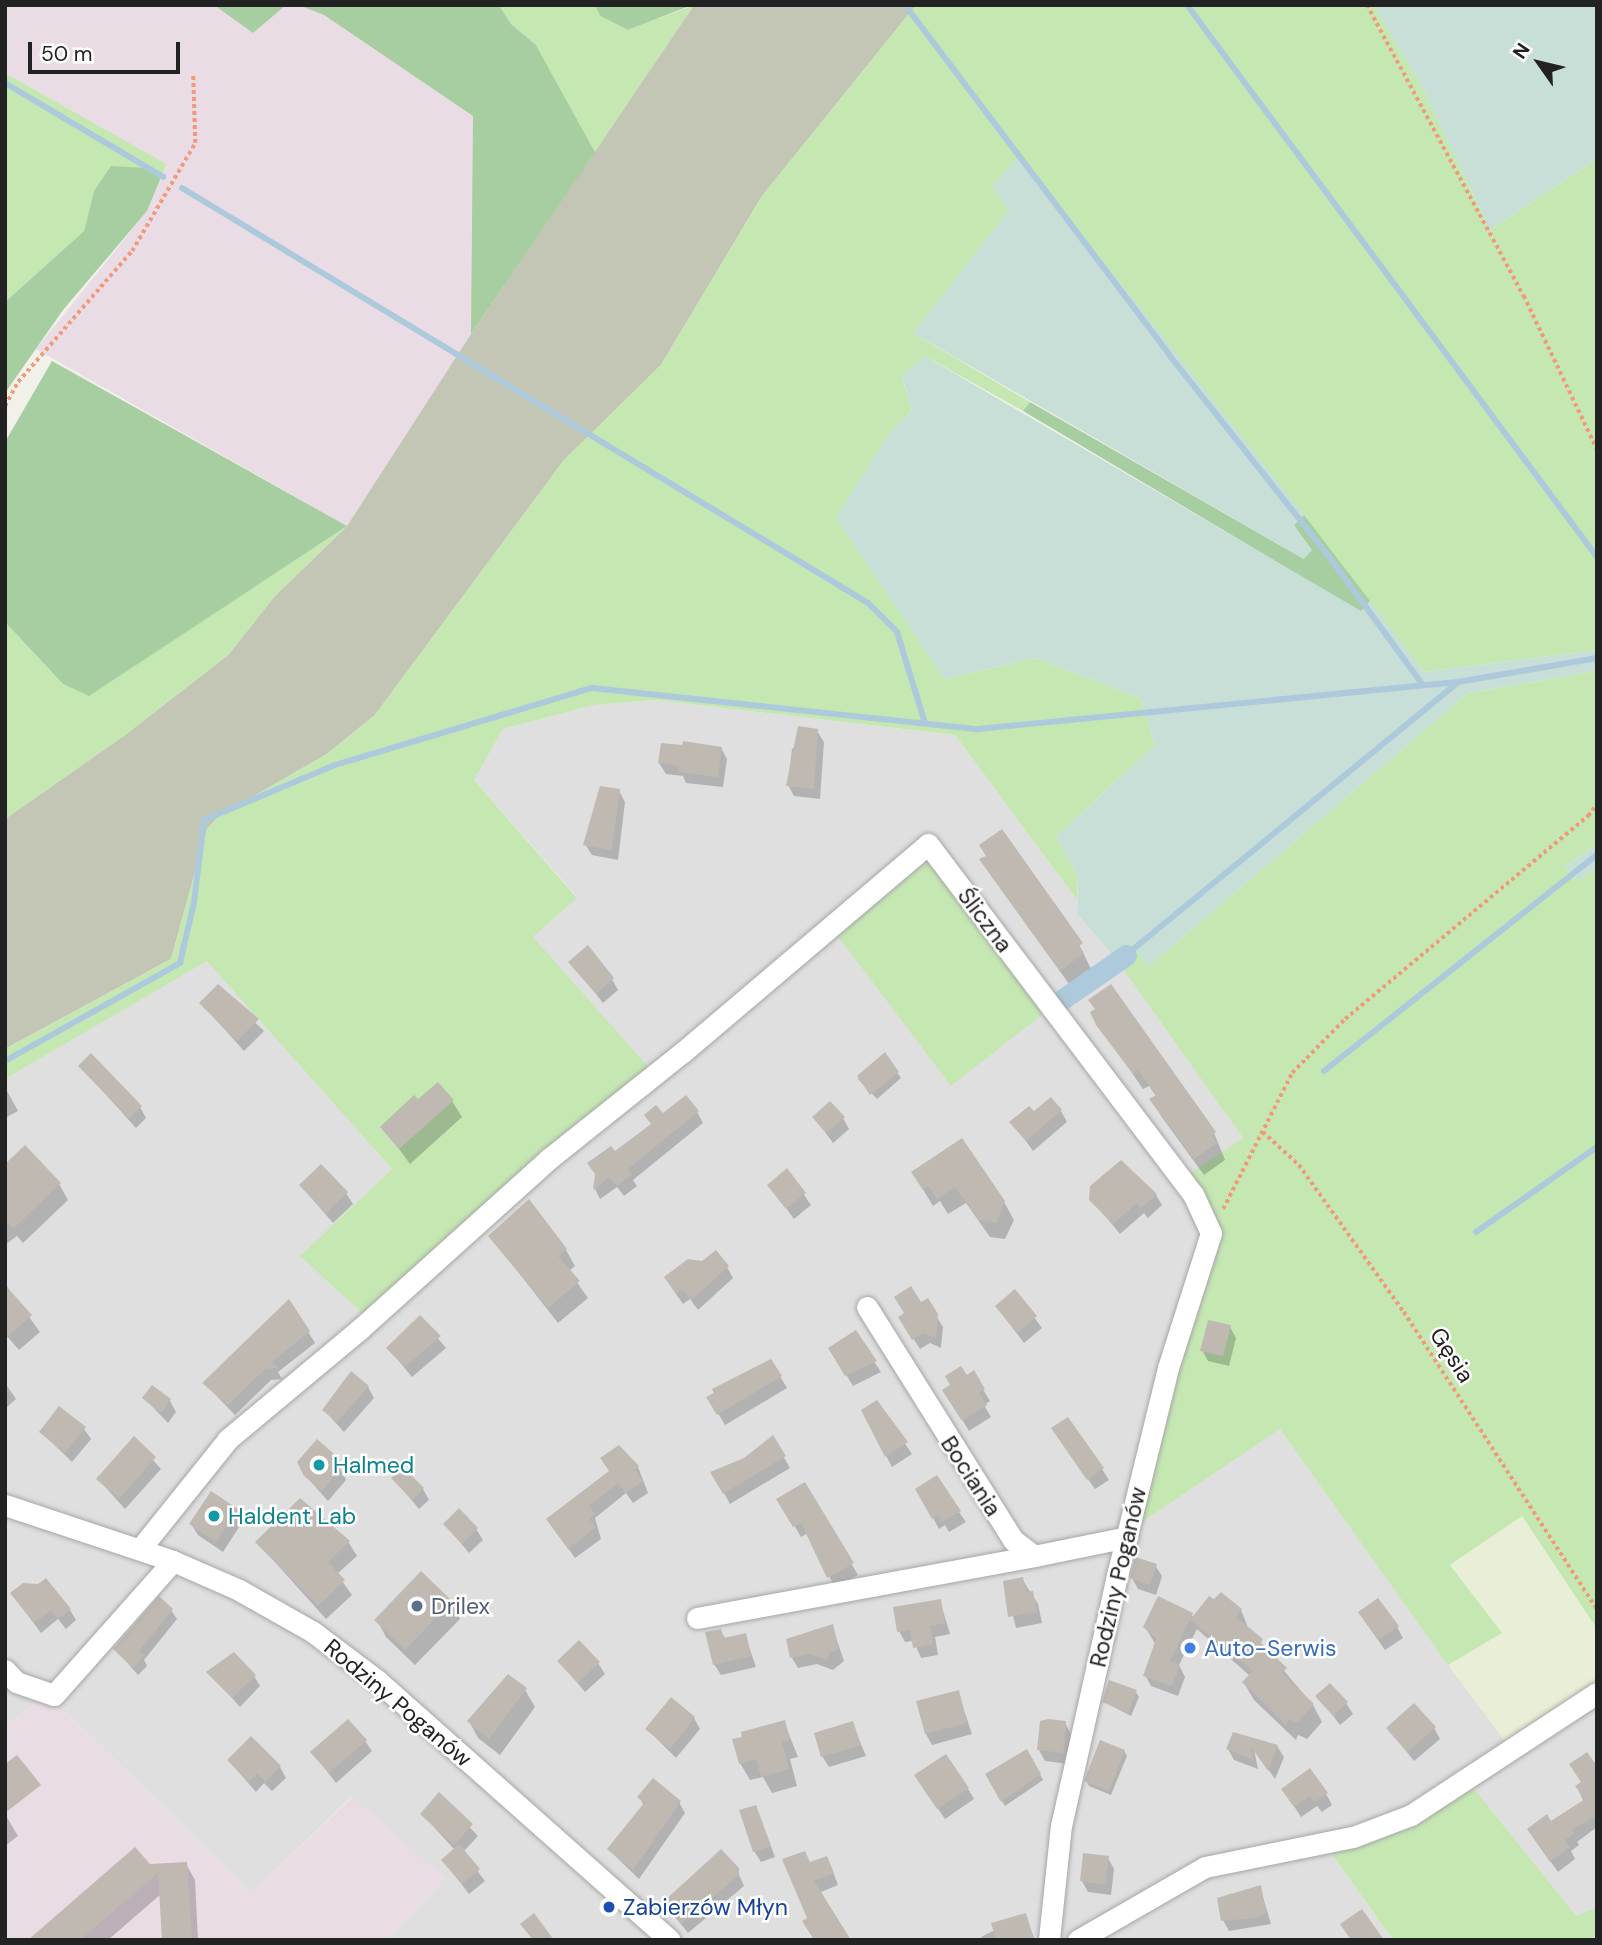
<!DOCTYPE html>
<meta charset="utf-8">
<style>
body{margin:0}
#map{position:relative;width:1602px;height:1945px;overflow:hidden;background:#f1f0e9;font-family:"DM Sans",sans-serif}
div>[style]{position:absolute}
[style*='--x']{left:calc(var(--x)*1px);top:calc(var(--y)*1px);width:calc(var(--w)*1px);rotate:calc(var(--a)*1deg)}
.residential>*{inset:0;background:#e0dfdf}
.industrial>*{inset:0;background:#eadce5}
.construction>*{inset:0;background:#c3c6b5}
.farmland>*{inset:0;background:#e9eed6}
.grass>*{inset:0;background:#c5e8b3}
.forest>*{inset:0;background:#a7cea0}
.wetland>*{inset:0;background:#c7dfd7}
.shadow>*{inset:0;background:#0003}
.stream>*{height:6px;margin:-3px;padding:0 3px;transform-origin:3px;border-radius:3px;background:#adcadc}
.canal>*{height:21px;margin:-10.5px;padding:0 10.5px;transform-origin:10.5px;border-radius:10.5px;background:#adcadc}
.building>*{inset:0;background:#bfb9b2}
.path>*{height:3.5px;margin-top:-1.75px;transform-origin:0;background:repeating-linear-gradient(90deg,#f39879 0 3.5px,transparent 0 7px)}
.roads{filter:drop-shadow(0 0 2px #a6a6a6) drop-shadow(0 0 2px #a6a6a6)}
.minor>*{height:21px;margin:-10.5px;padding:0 10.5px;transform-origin:10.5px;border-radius:10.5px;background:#fff}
.dots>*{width:19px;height:19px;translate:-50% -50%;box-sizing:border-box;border:4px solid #fff;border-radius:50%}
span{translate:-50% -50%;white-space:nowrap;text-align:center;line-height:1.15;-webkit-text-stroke:5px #fff;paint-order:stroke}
.street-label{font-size:23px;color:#222}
.culture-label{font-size:23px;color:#0d838f}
.left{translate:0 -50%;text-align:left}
.service-label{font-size:23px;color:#4e5e75}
.shop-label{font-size:23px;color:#366cbe}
.transit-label{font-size:23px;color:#164399}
.frame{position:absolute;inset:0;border:7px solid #222;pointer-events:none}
.north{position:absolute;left:1504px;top:28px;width:70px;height:70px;-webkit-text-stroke:5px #fff;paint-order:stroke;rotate:304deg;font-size:19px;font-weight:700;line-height:28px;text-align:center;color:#222}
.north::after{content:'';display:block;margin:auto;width:24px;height:32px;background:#222;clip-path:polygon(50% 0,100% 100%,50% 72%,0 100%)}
.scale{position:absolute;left:28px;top:42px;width:152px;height:32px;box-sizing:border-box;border:4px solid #222;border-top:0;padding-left:9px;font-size:21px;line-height:24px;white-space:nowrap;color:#222;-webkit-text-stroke:5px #fff;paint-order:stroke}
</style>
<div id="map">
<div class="residential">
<i style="clip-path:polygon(656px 700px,955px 735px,1077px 900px,1077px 914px,1124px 967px,1243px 1138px,1208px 1208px,1143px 1521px,1280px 1429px,1507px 1744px,1597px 1698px,1597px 1907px,1576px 1917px,1471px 1785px,1390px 1833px,1331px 1853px,1393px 1940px,387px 1940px,445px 1879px,351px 1797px,252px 1893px,69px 1715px,40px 1700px,5px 1726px,5px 1079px,207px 960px,392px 1169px,301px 1256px,363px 1314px,533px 937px,577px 897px,474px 780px,503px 729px,594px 705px)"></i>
</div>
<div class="industrial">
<i style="clip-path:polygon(5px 5px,214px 5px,253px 33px,286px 5px,298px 5px,324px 15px,473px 116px,477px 206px,471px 334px,347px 526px,36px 349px,147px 211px,167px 164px,5px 73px)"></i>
<i style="clip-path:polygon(40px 1700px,69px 1715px,252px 1893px,352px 1797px,446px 1879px,387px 1940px,5px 1940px,5px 1726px)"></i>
</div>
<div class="construction">
<i style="clip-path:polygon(694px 5px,916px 5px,762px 196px,661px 365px,564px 460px,375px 715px,327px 754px,219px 816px,207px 829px,171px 959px,5px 1049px,5px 819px,125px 735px,228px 655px,274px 597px,347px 526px,471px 334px)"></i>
</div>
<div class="farmland">
<i style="clip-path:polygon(1523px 1515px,1597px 1629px,1597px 1684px,1507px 1744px,1448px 1665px,1501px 1633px,1450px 1565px)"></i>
</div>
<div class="grass">
<i style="clip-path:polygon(499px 5px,595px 5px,600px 16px,628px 30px,694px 5px,595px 152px,536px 45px,511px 24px)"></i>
<i style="clip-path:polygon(916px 5px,1373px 5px,1421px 84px,1490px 230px,1597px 159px,1597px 650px,1424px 672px,1181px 364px,1010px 210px,913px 333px,1030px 402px,1023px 411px,925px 356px,902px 377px,912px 411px,888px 435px,944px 679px,1035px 658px,1141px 698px,1155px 745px,1056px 837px,1078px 876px,1077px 900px,955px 735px,656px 700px,594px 705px,503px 729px,474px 780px,577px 898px,533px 937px,651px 1070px,363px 1314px,300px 1256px,392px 1169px,207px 961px,5px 1079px,5px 1049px,171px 959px,207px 829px,219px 816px,327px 754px,375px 715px,564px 460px,661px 365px,762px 196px)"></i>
<i style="clip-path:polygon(5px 73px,167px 164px,162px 175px,149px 168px,94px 191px,84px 231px,5px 302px)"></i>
<i style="clip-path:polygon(347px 526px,274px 597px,228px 655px,125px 735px,5px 819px,5px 622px,63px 684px,89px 695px)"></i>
<i style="clip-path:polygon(1597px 671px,1597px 844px,1565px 867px,1578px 881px,1597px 867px,1597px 1629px,1522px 1516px,1450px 1565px,1502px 1633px,1448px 1665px,1280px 1429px,1142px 1522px,1174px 1370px,1218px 1228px,1185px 1177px,1243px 1138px,1114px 956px,1129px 941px,1149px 966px,1468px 693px)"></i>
<i style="clip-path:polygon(944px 848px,1057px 1003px,951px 1086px,837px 935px)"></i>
<i style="clip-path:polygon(1471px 1785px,1576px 1916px,1597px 1907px,1597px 1940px,1393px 1940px,1331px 1853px,1390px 1833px)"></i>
</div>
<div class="forest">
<i style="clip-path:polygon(214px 5px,286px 5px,253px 33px)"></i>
<i style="clip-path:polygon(298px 5px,499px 5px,511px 24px,536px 45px,595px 152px,471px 334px,473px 116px,324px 15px)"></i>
<i style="clip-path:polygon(595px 5px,692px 5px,628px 30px,600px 16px)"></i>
<i style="clip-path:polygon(111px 166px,149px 168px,162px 175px,147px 211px,63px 310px,5px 393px,5px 302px,84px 231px,94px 191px)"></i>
<i style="clip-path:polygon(52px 361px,347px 526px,89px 696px,63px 684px,5px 622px,5px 442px)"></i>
<i style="clip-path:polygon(1030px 402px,1304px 559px,1294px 525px,1304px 515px,1370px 601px,1361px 612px,1023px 411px)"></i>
</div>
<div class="wetland">
<i style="clip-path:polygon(1373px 5px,1597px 5px,1597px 159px,1490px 230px,1421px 84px)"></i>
<i style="clip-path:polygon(1020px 156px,1304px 515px,1294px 525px,1312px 550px,1304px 559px,913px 333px,1009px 210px,992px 186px)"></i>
<i style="clip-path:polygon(925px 356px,1361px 611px,1370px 601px,1424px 672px,1597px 650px,1597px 671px,1468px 693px,1149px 966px,1129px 942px,1114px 956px,1077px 914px,1078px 876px,1056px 837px,1155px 745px,1141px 698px,1035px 658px,944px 679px,836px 518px,888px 435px,912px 411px,902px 376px)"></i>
<i style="clip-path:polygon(1597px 844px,1597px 867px,1578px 881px,1565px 867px)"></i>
</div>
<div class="shadow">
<i style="clip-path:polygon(817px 731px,824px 742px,820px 799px,794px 796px,788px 785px,792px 749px)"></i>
<i style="clip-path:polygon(721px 748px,727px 759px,723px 787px,686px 783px,683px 776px,666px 774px,659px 763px)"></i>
<i style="clip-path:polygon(619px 791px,625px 802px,618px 860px,592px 855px,585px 844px)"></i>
<i style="clip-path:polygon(988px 857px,1072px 930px,1091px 969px,1069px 984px,990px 874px)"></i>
<i style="clip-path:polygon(571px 962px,612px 979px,618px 990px,603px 1003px)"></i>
<i style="clip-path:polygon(218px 987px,264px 1031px,244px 1051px,201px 1003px)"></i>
<i style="clip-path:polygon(1102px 1029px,1214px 1133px,1225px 1160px,1204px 1175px,1161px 1116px,1152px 1100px,1156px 1096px,1149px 1086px,1143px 1089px)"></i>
<i style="clip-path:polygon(885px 1055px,901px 1078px,877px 1099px,858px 1079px)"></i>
<i style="clip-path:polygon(80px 1066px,140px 1107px,146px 1118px,136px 1128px)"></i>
<i style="clip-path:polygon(5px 1087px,18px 1111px,5px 1118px)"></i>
<i style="clip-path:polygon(452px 1101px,462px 1117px,410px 1164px,383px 1127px,418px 1102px)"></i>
<i style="clip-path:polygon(1061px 1111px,1067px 1122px,1033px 1151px,1012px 1122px)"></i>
<i style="clip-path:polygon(697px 1112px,703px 1123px,633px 1180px,637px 1186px,624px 1196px,617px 1187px,600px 1199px,595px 1189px,597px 1175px,614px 1154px,662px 1116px)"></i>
<i style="clip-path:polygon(814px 1117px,843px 1118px,849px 1129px,833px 1143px)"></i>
<i style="clip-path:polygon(5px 1166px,59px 1184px,68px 1200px,23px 1243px,17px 1236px,5px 1245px)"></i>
<i style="clip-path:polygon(787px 1171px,811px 1205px,794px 1219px,769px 1185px)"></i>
<i style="clip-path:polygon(913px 1173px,1004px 1202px,1014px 1220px,1005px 1239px,990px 1237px,966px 1203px,948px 1214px,940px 1201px,933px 1206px)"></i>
<i style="clip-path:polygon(301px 1186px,346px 1193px,353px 1204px,333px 1223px)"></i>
<i style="clip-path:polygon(1156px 1195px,1162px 1205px,1148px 1218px,1144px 1213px,1120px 1234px,1091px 1199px)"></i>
<i style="clip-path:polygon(490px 1236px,566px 1250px,575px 1266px,569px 1271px,588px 1298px,558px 1323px)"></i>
<i style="clip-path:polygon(727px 1267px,733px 1278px,698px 1310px,690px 1299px,683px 1304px,672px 1288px)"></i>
<i style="clip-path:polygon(5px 1284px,40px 1332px,19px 1350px,5px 1334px)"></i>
<i style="clip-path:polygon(1015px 1292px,1042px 1328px,1024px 1343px,997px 1307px)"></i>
<i style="clip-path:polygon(289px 1301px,315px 1343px,278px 1372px,282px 1379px,271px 1380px,235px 1415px,204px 1383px)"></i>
<i style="clip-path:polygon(927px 1301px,943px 1327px,941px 1348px,930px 1343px,920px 1349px,900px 1318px)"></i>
<i style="clip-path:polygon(420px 1317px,446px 1348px,412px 1377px,388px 1348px)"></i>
<i style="clip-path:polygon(1230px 1327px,1236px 1338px,1229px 1366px,1208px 1361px,1202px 1350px)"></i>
<i style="clip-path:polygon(855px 1333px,881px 1372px,853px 1386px,830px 1348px)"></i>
<i style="clip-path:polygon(771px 1361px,787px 1388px,725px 1425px,709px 1398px,717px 1393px,714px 1389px)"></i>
<i style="clip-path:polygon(973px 1373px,990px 1401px,984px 1405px,991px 1417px,969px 1431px,945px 1391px)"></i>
<i style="clip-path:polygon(5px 1383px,16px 1399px,5px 1409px)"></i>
<i style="clip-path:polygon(368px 1387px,374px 1398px,344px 1432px,324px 1410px)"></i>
<i style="clip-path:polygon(144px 1398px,170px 1401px,176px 1412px,168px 1423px)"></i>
<i style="clip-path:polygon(877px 1402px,912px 1454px,892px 1467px,863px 1411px)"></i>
<i style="clip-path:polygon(84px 1429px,91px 1439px,72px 1462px,41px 1432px)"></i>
<i style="clip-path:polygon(773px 1438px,790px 1468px,730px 1504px,713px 1473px,745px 1459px)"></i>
<i style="clip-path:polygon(134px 1439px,161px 1469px,125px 1509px,98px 1479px)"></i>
<i style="clip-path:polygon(1060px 1440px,1102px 1469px,1109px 1480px,1095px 1489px)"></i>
<i style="clip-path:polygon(619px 1448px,638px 1467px,648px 1493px,633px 1503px,626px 1493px,595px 1518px,601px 1539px,575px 1558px,548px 1520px,611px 1472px)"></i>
<i style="clip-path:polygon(333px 1455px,346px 1480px,328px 1501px,305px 1475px)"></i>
<i style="clip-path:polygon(394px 1479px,423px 1489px,429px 1500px,419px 1509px)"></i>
<i style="clip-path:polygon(804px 1484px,858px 1575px,835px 1588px,808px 1533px,801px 1537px,779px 1499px)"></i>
<i style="clip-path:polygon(918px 1490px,959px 1512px,966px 1522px,949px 1532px,945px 1525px,939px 1529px)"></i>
<i style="clip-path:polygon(300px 1500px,349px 1543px,357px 1556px,337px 1574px,352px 1595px,326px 1619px,257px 1542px)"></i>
<i style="clip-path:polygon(237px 1510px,243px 1521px,223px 1552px,198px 1535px,191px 1524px)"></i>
<i style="clip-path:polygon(445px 1524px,476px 1529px,483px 1540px,469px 1553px)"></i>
<i style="clip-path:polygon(1155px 1565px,1162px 1576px,1156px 1595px,1138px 1589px,1132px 1578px)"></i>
<i style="clip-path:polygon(1022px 1579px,1038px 1604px,1042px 1623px,1016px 1628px,1005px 1582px)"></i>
<i style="clip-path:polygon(12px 1594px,70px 1610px,76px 1620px,66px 1629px,58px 1619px,41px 1633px)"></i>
<i style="clip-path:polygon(1221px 1594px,1241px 1610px,1249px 1630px,1313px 1705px,1322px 1722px,1307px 1739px,1298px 1735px,1296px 1740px,1254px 1700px,1244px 1683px,1250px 1676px,1197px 1629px,1179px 1665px,1185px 1677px,1178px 1696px,1151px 1686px,1145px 1675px,1156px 1645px,1145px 1627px,1192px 1615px,1194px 1618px)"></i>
<i style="clip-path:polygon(940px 1601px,950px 1634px,935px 1637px,938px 1655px,921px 1658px,914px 1641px,905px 1642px,899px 1631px)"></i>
<i style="clip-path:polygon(451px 1602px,460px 1619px,415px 1665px,386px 1637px,377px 1620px)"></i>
<i style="clip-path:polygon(171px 1610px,177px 1619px,144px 1660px,147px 1666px,138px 1675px,115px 1649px)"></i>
<i style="clip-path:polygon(1366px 1623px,1397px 1627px,1403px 1638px,1385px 1650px)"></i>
<i style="clip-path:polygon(832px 1626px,844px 1661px,833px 1670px,817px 1664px,798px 1668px,792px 1658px)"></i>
<i style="clip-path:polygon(720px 1631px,726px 1639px,745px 1635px,756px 1667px,721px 1675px,714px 1664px)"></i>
<i style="clip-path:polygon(559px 1661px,598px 1663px,605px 1674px,585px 1692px)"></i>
<i style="clip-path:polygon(209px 1672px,254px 1676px,260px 1686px,240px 1707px)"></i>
<i style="clip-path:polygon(525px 1690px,535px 1707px,500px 1755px,478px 1738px,469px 1721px)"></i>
<i style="clip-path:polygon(958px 1692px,972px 1734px,932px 1745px,926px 1734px)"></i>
<i style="clip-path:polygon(1136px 1692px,1139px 1697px,1131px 1716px,1104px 1702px)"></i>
<i style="clip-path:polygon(1318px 1696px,1346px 1703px,1353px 1714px,1340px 1725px)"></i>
<i style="clip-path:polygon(694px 1718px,700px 1729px,676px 1758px,647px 1729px)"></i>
<i style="clip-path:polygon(784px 1722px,798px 1757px,790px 1759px,797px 1786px,772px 1793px,763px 1777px,750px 1780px,740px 1763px)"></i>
<i style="clip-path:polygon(852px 1723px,866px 1756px,829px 1767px,822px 1756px)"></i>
<i style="clip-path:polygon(1065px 1723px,1071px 1734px,1069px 1764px,1045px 1761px,1039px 1750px)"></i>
<i style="clip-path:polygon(1388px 1728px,1434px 1728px,1440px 1739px,1414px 1761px)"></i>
<i style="clip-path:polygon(1234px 1734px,1277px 1746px,1284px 1757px,1275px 1779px,1254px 1749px,1258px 1769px,1234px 1760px,1228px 1749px)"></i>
<i style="clip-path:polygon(365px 1741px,372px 1751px,336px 1783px,312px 1752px)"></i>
<i style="clip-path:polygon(1027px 1751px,1043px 1780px,1005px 1806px,987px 1775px)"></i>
<i style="clip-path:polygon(1124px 1751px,1127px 1756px,1111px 1795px,1089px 1786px,1086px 1781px)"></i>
<i style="clip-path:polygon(229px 1761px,280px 1767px,286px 1778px,272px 1791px,264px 1783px,256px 1792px)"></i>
<i style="clip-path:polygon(1597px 1769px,1597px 1827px,1577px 1842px,1579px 1845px,1571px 1851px,1575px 1859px,1558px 1872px,1535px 1840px,1584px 1802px,1577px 1787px)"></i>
<i style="clip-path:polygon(923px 1787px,968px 1789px,974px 1799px,945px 1819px)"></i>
<i style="clip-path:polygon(1283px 1789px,1326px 1794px,1332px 1805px,1322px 1812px,1317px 1806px,1301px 1817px)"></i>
<i style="clip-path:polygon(439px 1795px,478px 1836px,463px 1852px,485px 1881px,469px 1894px,443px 1860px,455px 1850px,422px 1814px)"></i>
<i style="clip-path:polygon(639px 1797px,679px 1802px,685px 1813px,639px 1879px,609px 1850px,644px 1806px)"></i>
<i style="clip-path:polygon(756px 1807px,775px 1857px,761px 1862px,754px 1851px)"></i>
<i style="clip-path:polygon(5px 1814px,18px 1836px,5px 1846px)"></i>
<i style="clip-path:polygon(1108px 1858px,1114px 1869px,1111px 1895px,1088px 1892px,1082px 1881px)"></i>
<i style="clip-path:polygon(186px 1864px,195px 1880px,198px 1940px,164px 1940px,161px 1894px,108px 1940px,30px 1940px,149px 1866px)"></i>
<i style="clip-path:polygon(811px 1864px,832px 1869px,838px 1885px,821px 1892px,849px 1940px,809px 1919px)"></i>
<i style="clip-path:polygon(737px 1870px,744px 1886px,688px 1933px,665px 1904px)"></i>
<i style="clip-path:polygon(1260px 1887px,1271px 1924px,1229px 1931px,1223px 1920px)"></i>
<i style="clip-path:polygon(1025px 1915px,1035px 1940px,978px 1940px,983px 1936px)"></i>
</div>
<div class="stream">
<i style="--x:905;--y:5;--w:440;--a:52.9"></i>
<i style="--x:1170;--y:356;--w:254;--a:51.6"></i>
<i style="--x:1328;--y:555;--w:160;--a:53.9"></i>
<i style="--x:1187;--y:5;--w:688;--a:53.4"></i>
<i style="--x:5;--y:83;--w:184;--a:30.7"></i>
<i style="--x:182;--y:188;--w:802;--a:31.17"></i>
<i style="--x:868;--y:603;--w:41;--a:45"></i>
<i style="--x:897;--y:632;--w:95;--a:72.9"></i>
<i style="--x:1126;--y:955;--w:428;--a:-39.4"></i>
<i style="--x:5;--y:1061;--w:201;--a:-29.2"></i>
<i style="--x:180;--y:963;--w:63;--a:-77.1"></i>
<i style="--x:194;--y:902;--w:83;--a:-83"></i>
<i style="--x:204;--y:820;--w:142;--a:-22.8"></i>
<i style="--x:335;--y:765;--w:268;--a:-16.7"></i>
<i style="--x:592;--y:688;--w:388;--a:6.1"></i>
<i style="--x:978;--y:729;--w:482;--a:-5.6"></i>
<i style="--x:1458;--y:682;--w:141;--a:-9.8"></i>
<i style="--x:1324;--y:1071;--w:348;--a:-38.4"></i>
<i style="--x:1476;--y:1232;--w:148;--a:-35.1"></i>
</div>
<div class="canal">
<i style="--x:1057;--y:1003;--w:84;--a:-34.8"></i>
</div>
<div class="building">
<i style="clip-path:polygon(798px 726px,818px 729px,814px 789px,786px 786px)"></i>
<i style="clip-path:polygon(683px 741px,722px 747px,718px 777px,678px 772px,679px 766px,658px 763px,661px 743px,682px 745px)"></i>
<i style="clip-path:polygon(600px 786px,620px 789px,612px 850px,583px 845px)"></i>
<i style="clip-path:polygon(1002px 829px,1083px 943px,1079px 946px,1084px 953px,1060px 971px,979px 859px,986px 856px,979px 845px)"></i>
<i style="clip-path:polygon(588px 945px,614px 978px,596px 994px,568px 962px)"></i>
<i style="clip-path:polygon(218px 984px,259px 1019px,237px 1041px,199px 1003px)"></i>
<i style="clip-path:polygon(1111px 984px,1216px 1132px,1212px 1135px,1217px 1143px,1194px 1159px,1149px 1099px,1156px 1095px,1138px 1070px,1133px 1074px,1096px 1025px,1090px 1012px,1095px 1009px,1088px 1000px)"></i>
<i style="clip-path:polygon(885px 1052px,899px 1072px,870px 1095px,857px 1076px)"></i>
<i style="clip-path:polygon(91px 1053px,142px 1106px,129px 1118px,78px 1066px)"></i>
<i style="clip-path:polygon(438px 1082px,454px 1100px,399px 1149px,380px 1127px,414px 1095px,418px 1099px)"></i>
<i style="clip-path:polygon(686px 1095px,699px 1111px,628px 1169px,632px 1174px,617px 1186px,609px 1177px,593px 1190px,595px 1174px,587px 1163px,611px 1146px,615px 1151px,651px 1124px,644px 1115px,656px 1105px,663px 1113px)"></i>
<i style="clip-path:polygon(1051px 1097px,1062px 1110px,1026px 1141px,1009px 1122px,1029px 1106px,1034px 1111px)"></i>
<i style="clip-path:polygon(830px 1101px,845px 1117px,826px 1133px,812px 1117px)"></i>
<i style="clip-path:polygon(962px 1138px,1005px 1201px,996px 1223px,979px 1220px,955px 1187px,937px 1199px,929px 1186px,923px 1190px,911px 1172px)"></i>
<i style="clip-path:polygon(25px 1145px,61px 1183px,13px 1229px,5px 1220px,5px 1164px)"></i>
<i style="clip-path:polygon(1121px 1160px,1157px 1194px,1141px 1208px,1137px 1203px,1113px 1224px,1089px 1200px,1090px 1186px)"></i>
<i style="clip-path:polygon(321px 1164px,348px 1192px,326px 1213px,299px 1185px)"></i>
<i style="clip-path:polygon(787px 1168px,806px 1193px,786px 1209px,767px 1185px)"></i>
<i style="clip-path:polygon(529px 1199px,567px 1249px,558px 1256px,580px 1281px,548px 1308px,488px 1236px)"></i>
<i style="clip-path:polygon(716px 1250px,729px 1266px,691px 1300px,682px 1289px,676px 1294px,664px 1277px,688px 1259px,702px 1261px)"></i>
<i style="clip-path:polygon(5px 1285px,32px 1315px,5px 1339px)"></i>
<i style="clip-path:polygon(911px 1286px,921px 1302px,928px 1298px,938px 1314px,936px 1338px,923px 1333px,912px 1340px,898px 1317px,904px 1313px,894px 1297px)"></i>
<i style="clip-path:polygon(1015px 1289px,1037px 1316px,1017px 1333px,995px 1306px)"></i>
<i style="clip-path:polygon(289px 1299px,310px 1331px,272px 1362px,278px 1368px,265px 1369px,228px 1405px,202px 1383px)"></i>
<i style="clip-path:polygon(420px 1315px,441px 1336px,405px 1367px,386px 1348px)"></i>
<i style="clip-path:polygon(1208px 1320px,1231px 1325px,1223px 1356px,1200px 1351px)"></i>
<i style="clip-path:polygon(856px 1330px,877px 1361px,845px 1376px,828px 1348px)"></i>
<i style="clip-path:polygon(771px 1359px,782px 1376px,717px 1415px,706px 1397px,714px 1393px,712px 1389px)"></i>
<i style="clip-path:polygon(961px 1366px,967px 1375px,974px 1370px,985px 1389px,979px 1393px,987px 1405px,962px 1421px,942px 1390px,950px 1385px,945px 1376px)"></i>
<i style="clip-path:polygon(351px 1371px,369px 1386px,337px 1422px,322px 1410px)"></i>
<i style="clip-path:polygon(152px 1385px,171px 1399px,161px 1413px,142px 1398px)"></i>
<i style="clip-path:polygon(877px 1400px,908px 1442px,885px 1457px,861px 1410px)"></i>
<i style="clip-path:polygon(59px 1406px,86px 1427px,65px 1453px,39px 1432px)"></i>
<i style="clip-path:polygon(1068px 1417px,1104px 1468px,1087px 1480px,1051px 1428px)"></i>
<i style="clip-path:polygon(773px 1435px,786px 1456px,723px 1494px,710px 1472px,744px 1458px)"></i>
<i style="clip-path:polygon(134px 1436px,156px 1457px,119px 1499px,96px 1479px)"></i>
<i style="clip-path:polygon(317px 1439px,334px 1454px,330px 1459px,341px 1468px,322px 1491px,304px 1476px,297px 1462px)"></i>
<i style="clip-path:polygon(619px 1445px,639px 1466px,635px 1470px,643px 1481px,625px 1493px,618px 1483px,589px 1506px,595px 1514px,589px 1519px,596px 1527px,568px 1549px,546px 1519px,609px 1471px,600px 1458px)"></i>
<i style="clip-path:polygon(403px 1467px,424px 1488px,412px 1500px,391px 1478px)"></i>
<i style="clip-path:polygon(937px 1475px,961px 1511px,942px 1522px,938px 1515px,932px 1519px,915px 1489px)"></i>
<i style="clip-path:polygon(805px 1482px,854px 1563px,827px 1578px,801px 1523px,793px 1527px,776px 1499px)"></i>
<i style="clip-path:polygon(211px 1491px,238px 1509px,216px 1542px,189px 1524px)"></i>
<i style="clip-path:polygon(300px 1498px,350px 1541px,328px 1562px,345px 1580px,318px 1606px,255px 1542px)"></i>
<i style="clip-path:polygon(459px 1508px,478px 1528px,462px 1544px,443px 1524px)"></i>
<i style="clip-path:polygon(1135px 1557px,1157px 1564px,1150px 1585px,1130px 1578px)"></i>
<i style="clip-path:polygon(421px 1571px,452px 1601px,405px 1650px,374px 1620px)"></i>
<i style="clip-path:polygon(1023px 1577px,1026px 1592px,1033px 1591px,1037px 1612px,1008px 1617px,1003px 1581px)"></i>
<i style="clip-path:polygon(46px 1578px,71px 1609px,58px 1619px,51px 1610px,34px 1623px,10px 1593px,23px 1583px,38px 1584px)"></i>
<i style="clip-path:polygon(1221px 1592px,1242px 1609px,1236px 1617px,1263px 1639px,1261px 1643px,1287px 1668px,1282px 1673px,1314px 1704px,1297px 1723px,1289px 1719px,1286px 1725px,1242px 1682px,1253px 1671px,1190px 1620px,1209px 1596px,1214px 1599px)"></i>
<i style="clip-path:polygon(159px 1596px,173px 1609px,139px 1651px,144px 1656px,133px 1668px,113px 1649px)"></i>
<i style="clip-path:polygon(1158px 1596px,1193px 1613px,1170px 1661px,1180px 1665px,1172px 1686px,1143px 1676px,1156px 1639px,1143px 1627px)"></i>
<i style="clip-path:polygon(1378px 1598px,1399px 1626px,1378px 1640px,1358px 1612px)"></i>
<i style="clip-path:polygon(941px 1599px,945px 1623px,930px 1626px,933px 1644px,913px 1648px,910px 1630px,897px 1632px,893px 1607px)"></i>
<i style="clip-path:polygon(833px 1624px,839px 1650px,830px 1652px,827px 1660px,809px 1654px,790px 1658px,786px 1639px)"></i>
<i style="clip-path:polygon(721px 1629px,724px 1638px,746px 1633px,751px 1656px,713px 1665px,705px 1632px)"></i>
<i style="clip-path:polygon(579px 1640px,600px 1662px,578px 1683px,557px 1661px)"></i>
<i style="clip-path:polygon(234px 1652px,256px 1675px,232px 1698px,206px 1672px)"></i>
<i style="clip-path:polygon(508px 1674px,527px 1688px,489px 1739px,467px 1721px)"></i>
<i style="clip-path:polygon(1109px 1680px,1137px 1690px,1128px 1713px,1102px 1702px)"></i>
<i style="clip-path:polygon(1330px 1683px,1348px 1702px,1333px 1716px,1315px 1696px)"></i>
<i style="clip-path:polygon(959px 1690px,967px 1723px,925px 1734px,916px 1701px)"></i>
<i style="clip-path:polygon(671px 1697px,695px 1717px,670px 1749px,645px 1729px)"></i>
<i style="clip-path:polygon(1414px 1703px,1436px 1727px,1407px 1752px,1386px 1728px)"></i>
<i style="clip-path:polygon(348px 1719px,367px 1740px,329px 1773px,310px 1752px)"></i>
<i style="clip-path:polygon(1049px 1719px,1066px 1721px,1064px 1753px,1037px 1750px,1040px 1721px)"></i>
<i style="clip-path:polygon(785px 1720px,790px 1740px,782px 1742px,789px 1769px,761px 1777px,756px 1759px,739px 1764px,732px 1739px,742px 1737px,741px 1732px)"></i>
<i style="clip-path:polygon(853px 1721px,861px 1745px,821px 1757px,814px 1733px)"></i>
<i style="clip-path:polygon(1233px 1732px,1278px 1745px,1268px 1771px,1250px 1745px,1254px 1760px,1226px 1749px)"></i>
<i style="clip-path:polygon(251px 1736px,281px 1766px,265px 1782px,257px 1773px,249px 1782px,227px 1760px)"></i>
<i style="clip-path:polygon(1100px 1740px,1125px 1750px,1109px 1791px,1084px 1781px)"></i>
<i style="clip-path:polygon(1027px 1749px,1041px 1774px,1001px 1802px,985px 1774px)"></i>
<i style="clip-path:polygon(1587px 1752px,1597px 1766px,1597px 1815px,1572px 1830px,1574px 1834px,1565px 1840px,1570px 1847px,1550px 1862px,1527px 1829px,1547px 1814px,1551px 1821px,1585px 1799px,1575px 1786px,1581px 1782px,1569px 1764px)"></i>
<i style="clip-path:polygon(946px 1754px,969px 1788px,937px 1809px,914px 1775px)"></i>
<i style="clip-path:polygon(17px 1755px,41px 1785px,5px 1813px,5px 1764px)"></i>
<i style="clip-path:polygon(1310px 1768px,1328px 1793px,1314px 1802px,1310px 1796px,1294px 1807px,1281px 1789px)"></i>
<i style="clip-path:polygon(653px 1778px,681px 1801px,633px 1870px,607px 1849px,644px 1803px,637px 1797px)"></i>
<i style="clip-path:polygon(439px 1792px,473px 1824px,454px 1845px,420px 1814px)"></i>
<i style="clip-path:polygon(756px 1805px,771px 1846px,753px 1852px,739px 1810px)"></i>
<i style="clip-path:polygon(459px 1844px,480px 1869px,462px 1884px,441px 1860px)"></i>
<i style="clip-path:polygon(135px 1847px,150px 1864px,187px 1862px,192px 1940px,162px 1940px,158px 1873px,80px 1940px,28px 1940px)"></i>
<i style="clip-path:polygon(721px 1849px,739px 1868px,739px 1875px,681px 1924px,662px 1903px)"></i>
<i style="clip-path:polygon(805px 1851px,810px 1862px,827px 1856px,834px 1873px,814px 1881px,851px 1940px,814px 1940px,802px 1921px,807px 1918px,782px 1859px)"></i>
<i style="clip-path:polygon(1083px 1853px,1109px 1856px,1105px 1885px,1080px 1881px)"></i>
<i style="clip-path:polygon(1261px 1885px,1266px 1913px,1254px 1918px,1221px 1921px,1217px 1898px)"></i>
<i style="clip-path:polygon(1362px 1909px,1384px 1940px,1351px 1940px,1340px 1924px)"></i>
<i style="clip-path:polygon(534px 1913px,554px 1940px,533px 1940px,520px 1924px)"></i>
<i style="clip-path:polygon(1026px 1913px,1034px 1940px,996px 1940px,991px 1923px)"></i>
</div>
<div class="path">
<i style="--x:1367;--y:5;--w:331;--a:61.7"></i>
<i style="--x:1524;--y:296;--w:170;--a:64.5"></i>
<i style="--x:5;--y:406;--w:27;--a:-62"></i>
<i style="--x:18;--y:382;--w:174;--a:-49"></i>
<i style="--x:132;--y:251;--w:125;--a:-59.7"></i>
<i style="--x:195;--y:143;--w:68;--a:-91.7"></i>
<i style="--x:1263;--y:1132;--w:49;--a:42.5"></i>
<i style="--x:1299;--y:1165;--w:181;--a:54.5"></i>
<i style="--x:1404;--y:1312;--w:354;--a:57"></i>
<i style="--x:1223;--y:1209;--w:153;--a:-63.1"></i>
<i style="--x:1292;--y:1073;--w:76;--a:-45.5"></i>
<i style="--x:1345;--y:1019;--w:317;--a:-39.9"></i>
<i style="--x:1588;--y:816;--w:15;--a:-53"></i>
</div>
<div class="roads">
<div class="minor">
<i style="--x:867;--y:1307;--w:275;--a:57.9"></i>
<i style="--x:1013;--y:1540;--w:26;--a:37"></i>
<i style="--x:1034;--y:1556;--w:95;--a:-11.5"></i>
<i style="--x:5;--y:1505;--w:177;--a:18.4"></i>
<i style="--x:173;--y:1561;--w:72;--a:23.7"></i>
<i style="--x:239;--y:1590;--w:85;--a:29.6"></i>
<i style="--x:313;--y:1632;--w:81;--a:37"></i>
<i style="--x:378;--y:1681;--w:390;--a:41.6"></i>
<i style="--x:140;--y:1549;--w:141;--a:-51.3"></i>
<i style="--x:228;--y:1439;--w:172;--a:-39.8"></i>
<i style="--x:360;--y:1329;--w:256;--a:-42"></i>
<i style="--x:550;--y:1158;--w:170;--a:-38.6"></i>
<i style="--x:683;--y:1052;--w:321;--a:-40.3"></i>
<i style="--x:928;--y:844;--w:439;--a:52.9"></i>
<i style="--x:1193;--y:1194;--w:43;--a:65.2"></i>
<i style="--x:1211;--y:1233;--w:142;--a:107.7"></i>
<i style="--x:1168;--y:1368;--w:209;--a:103.8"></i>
<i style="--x:1118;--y:1571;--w:260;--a:102.6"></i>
<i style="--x:1061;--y:1825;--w:116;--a:96"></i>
<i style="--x:697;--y:1618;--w:343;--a:-10.4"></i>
<i style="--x:5;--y:1670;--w:16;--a:47"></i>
<i style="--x:16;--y:1682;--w:40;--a:18.9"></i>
<i style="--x:54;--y:1695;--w:179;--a:-48.4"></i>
<i style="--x:1078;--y:1940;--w:146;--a:-29.9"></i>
<i style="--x:1205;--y:1867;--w:151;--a:-11.5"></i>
<i style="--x:1353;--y:1837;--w:62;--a:-20.8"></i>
<i style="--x:1411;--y:1815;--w:222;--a:-33.3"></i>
</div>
</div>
<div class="dots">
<i style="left:319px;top:1465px;background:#0f9aa8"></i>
<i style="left:214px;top:1516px;background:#0f9aa8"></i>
<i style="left:417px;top:1606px;background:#5c6f8a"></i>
<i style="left:1190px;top:1648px;background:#3f7fe0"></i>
<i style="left:609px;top:1907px;background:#1a4fb4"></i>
</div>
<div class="street-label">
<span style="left:985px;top:920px;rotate:53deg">Śliczna</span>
<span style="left:1452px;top:1355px;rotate:57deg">Gęsia</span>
<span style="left:971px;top:1476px;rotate:57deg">Bociania</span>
<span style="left:1118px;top:1577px;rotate:-77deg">Rodziny Poganów</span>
<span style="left:398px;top:1703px;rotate:40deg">Rodziny Poganów</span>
</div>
<div class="culture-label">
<span class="left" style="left:333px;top:1465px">Halmed</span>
<span class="left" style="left:228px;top:1516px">Haldent Lab</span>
</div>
<div class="service-label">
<span class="left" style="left:431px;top:1606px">Drilex</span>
</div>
<div class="shop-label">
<span class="left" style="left:1204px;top:1648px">Auto-Serwis</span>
</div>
<div class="transit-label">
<span class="left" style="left:623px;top:1907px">Zabierzów Młyn</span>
</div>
<div class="frame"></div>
<div class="north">N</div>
<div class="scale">50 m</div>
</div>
